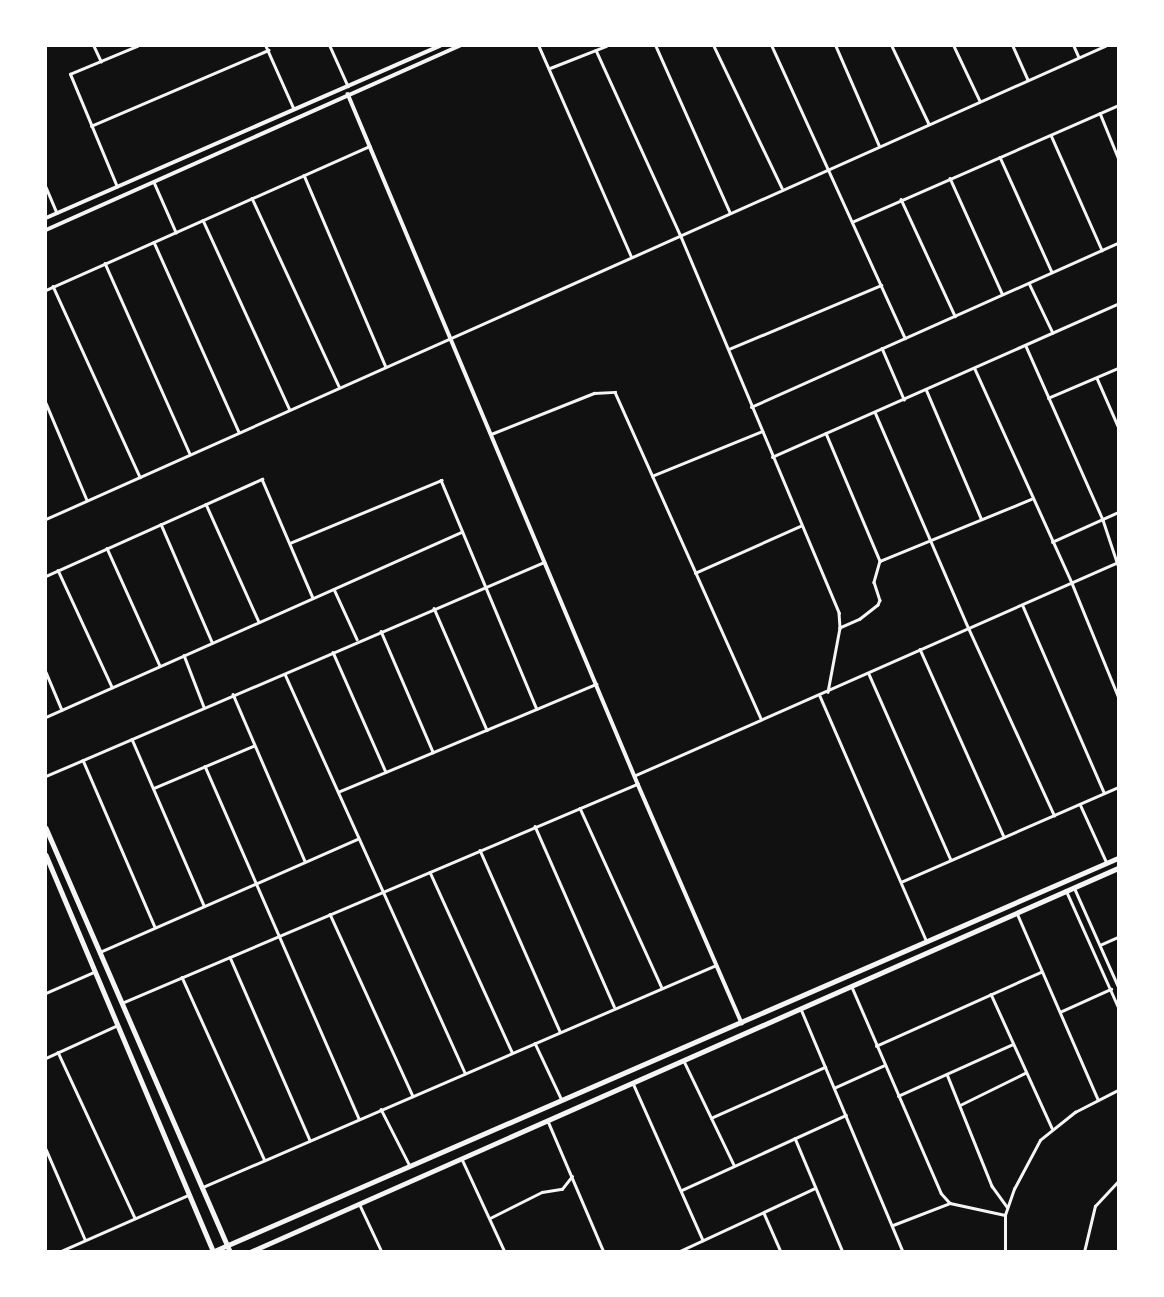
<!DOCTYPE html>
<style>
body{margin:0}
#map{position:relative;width:1164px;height:1297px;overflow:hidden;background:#111;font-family:"Space Grotesk",sans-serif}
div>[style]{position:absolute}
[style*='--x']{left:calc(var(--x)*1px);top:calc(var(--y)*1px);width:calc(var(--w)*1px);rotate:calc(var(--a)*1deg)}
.minor>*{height:2.5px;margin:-1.25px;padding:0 1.25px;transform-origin:1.25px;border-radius:1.25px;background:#f5f5f5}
.tertiary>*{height:3.5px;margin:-1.75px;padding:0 1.75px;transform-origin:1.75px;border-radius:1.75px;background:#f5f5f5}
.secondary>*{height:4.5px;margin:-2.25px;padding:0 2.25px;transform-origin:2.25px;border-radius:2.25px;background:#f5f5f5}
span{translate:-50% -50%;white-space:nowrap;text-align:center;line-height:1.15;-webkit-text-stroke:6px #fff;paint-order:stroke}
.frame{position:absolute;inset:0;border:47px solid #fff;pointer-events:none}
</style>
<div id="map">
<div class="minor">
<i style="--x:94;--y:46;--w:17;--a:65"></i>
<i style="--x:266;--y:46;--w:69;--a:66"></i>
<i style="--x:330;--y:46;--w:44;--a:65.8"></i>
<i style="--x:539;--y:46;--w:229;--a:66.3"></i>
<i style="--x:656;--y:46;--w:182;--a:66"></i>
<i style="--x:714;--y:46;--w:157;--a:64.4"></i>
<i style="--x:772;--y:46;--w:321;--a:65.5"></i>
<i style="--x:836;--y:46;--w:108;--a:66.5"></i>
<i style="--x:892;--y:46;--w:86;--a:64.6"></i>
<i style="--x:954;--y:46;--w:61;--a:64.7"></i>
<i style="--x:1013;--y:46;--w:37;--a:66"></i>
<i style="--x:1074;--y:46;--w:12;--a:66"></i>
<i style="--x:596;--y:50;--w:202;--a:65.5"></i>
<i style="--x:680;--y:234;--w:411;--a:67.2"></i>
<i style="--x:839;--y:613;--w:15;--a:86"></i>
<i style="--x:840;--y:628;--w:65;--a:100.6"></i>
<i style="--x:550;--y:68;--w:60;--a:-21.4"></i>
<i style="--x:1100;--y:113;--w:48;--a:67.8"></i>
<i style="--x:91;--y:126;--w:193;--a:-23.2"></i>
<i style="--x:1051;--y:135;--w:126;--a:66.1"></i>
<i style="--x:1000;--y:157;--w:126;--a:65.7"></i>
<i style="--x:304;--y:175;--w:207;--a:66.9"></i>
<i style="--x:950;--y:178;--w:126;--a:65.7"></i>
<i style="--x:154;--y:182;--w:55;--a:66.3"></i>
<i style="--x:46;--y:187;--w:28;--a:67"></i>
<i style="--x:117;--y:187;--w:122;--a:-112.6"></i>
<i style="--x:70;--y:74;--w:73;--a:-22.7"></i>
<i style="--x:252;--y:198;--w:207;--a:65.2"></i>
<i style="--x:901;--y:199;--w:129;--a:65.2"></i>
<i style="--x:203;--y:220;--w:207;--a:65.4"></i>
<i style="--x:852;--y:222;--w:291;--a:-23.7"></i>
<i style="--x:154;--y:242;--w:208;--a:65.9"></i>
<i style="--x:105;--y:263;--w:209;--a:66"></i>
<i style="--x:1029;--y:283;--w:55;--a:64.4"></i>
<i style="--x:53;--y:286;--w:210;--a:65.5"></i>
<i style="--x:46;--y:290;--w:354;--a:-24"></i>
<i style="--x:1026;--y:346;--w:190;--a:66.1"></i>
<i style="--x:1103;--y:520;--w:47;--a:71.6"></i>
<i style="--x:882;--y:348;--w:56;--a:66.7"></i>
<i style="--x:729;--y:349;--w:165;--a:-22.8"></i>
<i style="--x:975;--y:369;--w:235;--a:65.6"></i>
<i style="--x:1072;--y:583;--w:122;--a:67.8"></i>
<i style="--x:1097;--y:378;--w:52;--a:66.4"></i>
<i style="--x:926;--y:389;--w:140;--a:66.9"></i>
<i style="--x:1048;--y:398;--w:76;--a:-23.2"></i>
<i style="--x:46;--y:403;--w:105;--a:67.1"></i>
<i style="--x:751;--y:407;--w:402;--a:-24.1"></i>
<i style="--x:875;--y:412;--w:236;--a:66.6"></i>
<i style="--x:969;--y:629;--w:205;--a:65.4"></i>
<i style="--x:826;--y:433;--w:139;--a:67.1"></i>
<i style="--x:880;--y:561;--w:22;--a:106"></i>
<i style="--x:874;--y:582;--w:19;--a:72"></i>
<i style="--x:880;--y:600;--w:5;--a:112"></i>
<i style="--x:878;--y:605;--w:23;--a:142"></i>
<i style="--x:860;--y:619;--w:22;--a:156"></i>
<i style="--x:491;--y:434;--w:111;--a:-21.7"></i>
<i style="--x:594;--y:393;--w:21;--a:-3"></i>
<i style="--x:615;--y:392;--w:358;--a:65.9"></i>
<i style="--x:772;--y:457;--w:378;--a:-23.9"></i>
<i style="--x:652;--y:476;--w:119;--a:-22.2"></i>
<i style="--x:206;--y:504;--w:129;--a:65.8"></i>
<i style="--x:46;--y:519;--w:1160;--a:-24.07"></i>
<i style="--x:161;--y:524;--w:129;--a:66.6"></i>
<i style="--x:1052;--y:542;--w:72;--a:-24.4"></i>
<i style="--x:290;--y:543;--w:164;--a:-22.6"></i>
<i style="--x:441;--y:480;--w:248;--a:67.3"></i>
<i style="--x:107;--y:548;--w:129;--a:65.8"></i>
<i style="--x:880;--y:561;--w:163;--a:-22.3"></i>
<i style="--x:58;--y:570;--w:129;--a:65.2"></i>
<i style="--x:695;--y:573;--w:115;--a:-24.1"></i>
<i style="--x:46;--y:576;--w:237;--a:-24.2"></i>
<i style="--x:262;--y:479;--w:129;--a:66.8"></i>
<i style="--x:334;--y:589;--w:55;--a:65.3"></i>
<i style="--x:1023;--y:606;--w:203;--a:66.5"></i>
<i style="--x:434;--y:608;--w:133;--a:66.5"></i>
<i style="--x:381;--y:631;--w:132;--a:66.7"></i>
<i style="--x:920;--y:649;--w:206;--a:65.9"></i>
<i style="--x:333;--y:652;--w:131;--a:66.2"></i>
<i style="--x:184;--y:655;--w:56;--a:69"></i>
<i style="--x:46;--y:672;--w:41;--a:67.2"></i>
<i style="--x:285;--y:674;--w:438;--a:65.7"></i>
<i style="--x:869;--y:674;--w:203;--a:66.2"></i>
<i style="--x:233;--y:694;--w:182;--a:66.7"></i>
<i style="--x:820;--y:696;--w:266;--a:66.5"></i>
<i style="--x:46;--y:717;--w:455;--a:-24"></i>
<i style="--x:132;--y:739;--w:181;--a:66.6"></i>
<i style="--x:83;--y:760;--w:182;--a:66.7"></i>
<i style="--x:205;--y:766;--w:385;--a:66.4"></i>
<i style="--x:636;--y:775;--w:527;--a:-23.84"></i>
<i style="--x:46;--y:776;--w:542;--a:-23.25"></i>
<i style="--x:154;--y:788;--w:108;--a:-23"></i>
<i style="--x:338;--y:792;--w:280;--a:-22.7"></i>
<i style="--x:1080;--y:804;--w:63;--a:65.5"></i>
<i style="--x:580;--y:808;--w:196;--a:65.5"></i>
<i style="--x:535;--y:826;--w:197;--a:66.3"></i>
<i style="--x:480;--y:850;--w:198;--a:66.2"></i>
<i style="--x:430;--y:872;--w:198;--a:65.5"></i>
<i style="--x:901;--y:882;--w:237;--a:-23.6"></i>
<i style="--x:1074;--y:887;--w:108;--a:66"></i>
<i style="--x:1066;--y:890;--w:127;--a:65.9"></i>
<i style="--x:1017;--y:913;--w:203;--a:66.5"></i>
<i style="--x:330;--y:914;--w:200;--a:65.5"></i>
<i style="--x:1100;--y:945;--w:20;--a:-24"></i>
<i style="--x:100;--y:952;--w:282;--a:-23.7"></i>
<i style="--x:230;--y:957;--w:200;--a:66.4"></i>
<i style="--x:182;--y:977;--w:200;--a:65.7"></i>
<i style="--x:852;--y:987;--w:224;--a:66.6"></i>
<i style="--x:941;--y:1193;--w:13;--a:48"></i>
<i style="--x:950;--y:1203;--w:56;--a:12.3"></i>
<i style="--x:46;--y:993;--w:52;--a:-23.6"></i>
<i style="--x:991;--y:994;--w:147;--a:65.5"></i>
<i style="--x:122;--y:1003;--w:560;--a:-23.04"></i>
<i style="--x:801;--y:1009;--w:264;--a:67.2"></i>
<i style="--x:1060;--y:1012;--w:56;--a:-24.3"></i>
<i style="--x:535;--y:1043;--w:63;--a:64.7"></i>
<i style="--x:876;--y:1046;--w:181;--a:-24.2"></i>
<i style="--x:58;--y:1052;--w:183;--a:65.1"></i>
<i style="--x:46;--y:1058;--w:77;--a:-24.6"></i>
<i style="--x:684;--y:1061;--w:115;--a:64.3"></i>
<i style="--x:947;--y:1074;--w:121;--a:68.1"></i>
<i style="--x:992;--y:1186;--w:26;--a:54"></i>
<i style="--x:633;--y:1083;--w:172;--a:66"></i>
<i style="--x:834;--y:1088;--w:56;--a:-24.3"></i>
<i style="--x:898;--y:1096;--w:126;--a:-24.3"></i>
<i style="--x:960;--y:1105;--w:72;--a:-26.2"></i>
<i style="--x:381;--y:1109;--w:64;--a:63"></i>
<i style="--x:711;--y:1118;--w:125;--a:-24.1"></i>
<i style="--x:548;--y:1121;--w:142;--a:66.9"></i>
<i style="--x:795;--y:1138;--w:124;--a:67.2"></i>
<i style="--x:46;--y:1149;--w:98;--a:66.6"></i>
<i style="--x:462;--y:1159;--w:102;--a:65.2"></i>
<i style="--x:203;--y:1187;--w:559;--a:-23.4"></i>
<i style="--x:682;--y:1190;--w:180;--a:-24.6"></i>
<i style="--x:359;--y:1203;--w:54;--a:64.9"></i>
<i style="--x:764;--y:1213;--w:43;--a:66.4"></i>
<i style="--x:490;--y:1218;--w:58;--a:-26.6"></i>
<i style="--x:542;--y:1192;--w:20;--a:-9"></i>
<i style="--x:562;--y:1189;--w:16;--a:-52"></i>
<i style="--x:893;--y:1225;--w:61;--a:-21.1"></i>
<i style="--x:59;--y:1252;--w:141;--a:-23.8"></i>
<i style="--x:678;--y:1252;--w:151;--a:-25"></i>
<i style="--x:1005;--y:1252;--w:37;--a:-90"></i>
<i style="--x:1005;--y:1215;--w:28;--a:-71"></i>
<i style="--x:1014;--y:1189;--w:55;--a:-62"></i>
<i style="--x:1040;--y:1140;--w:45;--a:-38.7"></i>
<i style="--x:1075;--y:1112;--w:48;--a:-27.1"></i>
<i style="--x:1084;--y:1252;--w:47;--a:-76.6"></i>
<i style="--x:1095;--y:1206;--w:34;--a:-47"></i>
</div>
<div class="tertiary">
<i style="--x:348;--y:94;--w:748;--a:67.2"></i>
<i style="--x:638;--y:784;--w:261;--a:66.5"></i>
<i style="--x:46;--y:218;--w:430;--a:-23.6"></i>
<i style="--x:46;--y:230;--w:453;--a:-24"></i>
</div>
<div class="secondary">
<i style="--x:46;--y:828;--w:462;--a:66.5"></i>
<i style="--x:46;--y:855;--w:430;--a:67.1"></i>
<i style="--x:212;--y:1252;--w:988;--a:-23.5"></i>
<i style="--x:250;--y:1252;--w:949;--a:-23.86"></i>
</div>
<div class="frame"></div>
</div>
